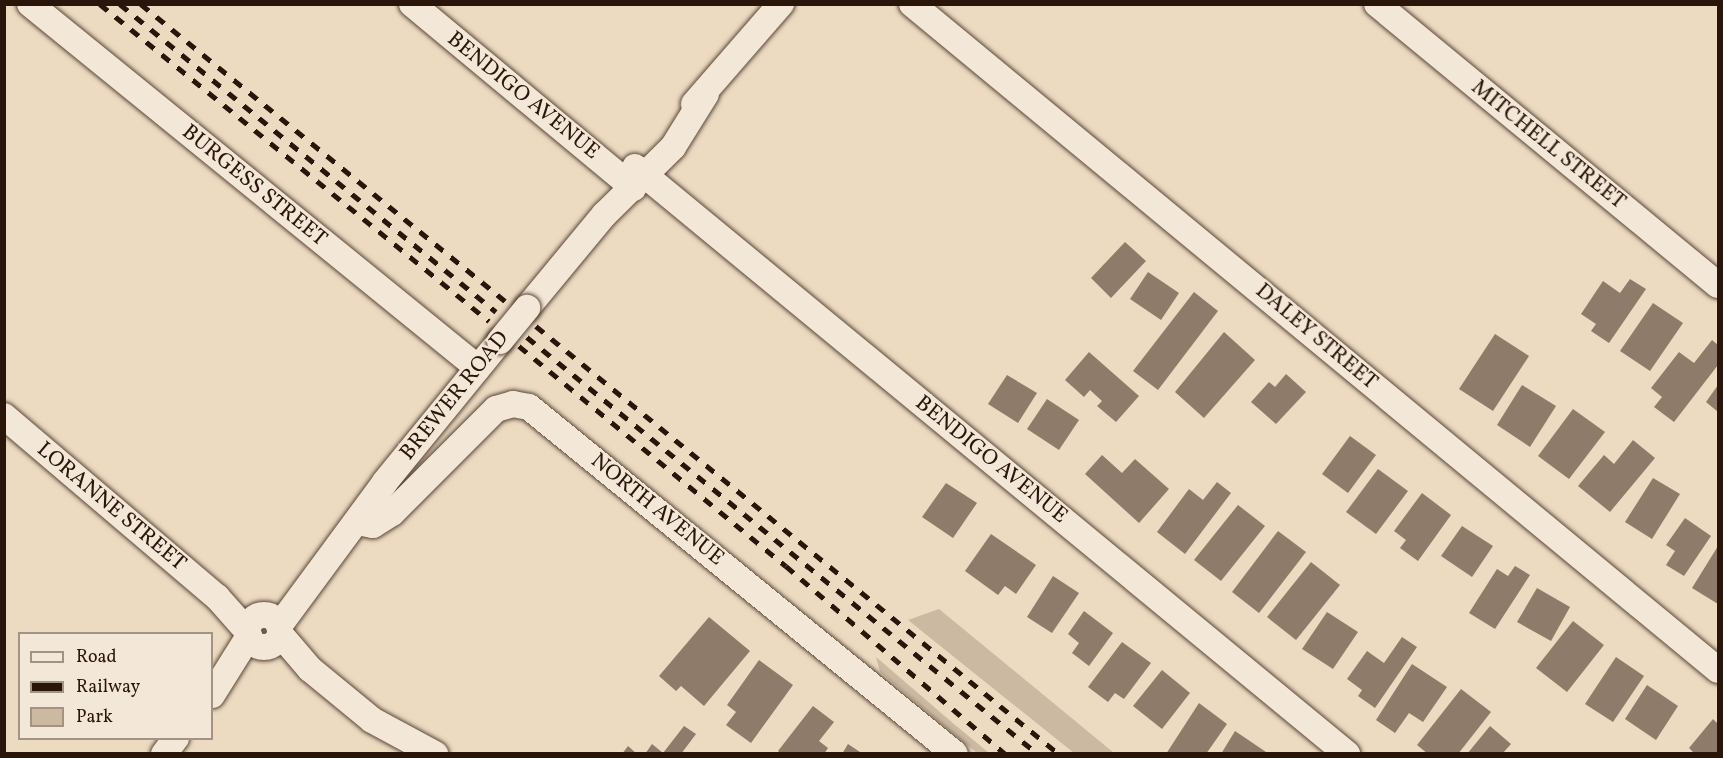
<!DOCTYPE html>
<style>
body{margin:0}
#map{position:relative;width:1723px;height:758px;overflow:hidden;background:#ecdac1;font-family:Vollkorn,serif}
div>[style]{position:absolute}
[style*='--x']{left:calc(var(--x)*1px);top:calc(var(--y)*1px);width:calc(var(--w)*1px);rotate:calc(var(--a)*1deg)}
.green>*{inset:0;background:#cbb9a2}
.building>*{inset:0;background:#8f7b6a}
.roads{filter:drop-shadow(0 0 2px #5a4638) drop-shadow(0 0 2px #5a4638)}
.minor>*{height:26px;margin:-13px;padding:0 13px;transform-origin:13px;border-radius:13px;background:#f3e7d7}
.minor>.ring{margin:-13px;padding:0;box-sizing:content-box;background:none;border:26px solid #f3e7d7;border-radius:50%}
.rail>*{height:4.5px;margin-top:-2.25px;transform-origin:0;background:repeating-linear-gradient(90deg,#2a150b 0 10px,transparent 0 20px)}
.bridges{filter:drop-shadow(0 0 2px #5a4638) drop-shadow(0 0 2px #5a4638)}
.minor-bridge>*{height:26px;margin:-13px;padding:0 13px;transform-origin:13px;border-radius:13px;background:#f3e7d7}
span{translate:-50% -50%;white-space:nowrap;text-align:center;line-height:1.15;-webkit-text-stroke:4.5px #f3e7d7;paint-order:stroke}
.street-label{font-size:22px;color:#2a150b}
.frame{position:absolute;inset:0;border:6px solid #2a150b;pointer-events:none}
.legend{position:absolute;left:18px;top:632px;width:195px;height:108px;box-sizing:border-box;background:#f3e7d7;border:2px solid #a39385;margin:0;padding:8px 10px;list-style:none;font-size:18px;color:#2a150b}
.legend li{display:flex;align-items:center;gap:12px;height:30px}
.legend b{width:30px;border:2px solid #a39385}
</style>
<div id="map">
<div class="green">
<i style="clip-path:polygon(939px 609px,1114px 753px,1074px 753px,908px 620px)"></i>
<i style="clip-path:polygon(876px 657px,954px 724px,989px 753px,977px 753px,880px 672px)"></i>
</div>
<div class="building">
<i style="clip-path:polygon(1125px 242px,1146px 261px,1111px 298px,1091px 278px)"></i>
<i style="clip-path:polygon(1148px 272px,1179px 293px,1161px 320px,1130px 299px)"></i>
<i style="clip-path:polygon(1630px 279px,1646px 289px,1609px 343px,1591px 331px,1596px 324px,1581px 314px,1603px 281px,1620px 293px)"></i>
<i style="clip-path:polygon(1194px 292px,1218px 311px,1158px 390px,1133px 371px)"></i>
<i style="clip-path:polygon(1653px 303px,1683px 323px,1650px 371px,1620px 351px)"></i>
<i style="clip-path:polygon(1224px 332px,1255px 360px,1204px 418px,1175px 392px)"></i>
<i style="clip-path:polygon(1495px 334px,1529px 356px,1493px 411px,1459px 389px)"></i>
<i style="clip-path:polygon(1712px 340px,1718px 345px,1718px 365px,1674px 422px,1654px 407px,1662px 397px,1651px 388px,1679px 352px,1694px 363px)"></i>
<i style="clip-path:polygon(1089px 352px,1139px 396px,1116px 422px,1097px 406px,1102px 401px,1090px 390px,1084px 397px,1065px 380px)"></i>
<i style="clip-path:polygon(1286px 374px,1306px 392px,1276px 424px,1251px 402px,1269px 382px,1275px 387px)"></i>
<i style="clip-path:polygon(1007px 375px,1037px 393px,1018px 423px,988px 404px)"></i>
<i style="clip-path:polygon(1522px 385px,1556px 406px,1530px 447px,1497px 425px)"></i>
<i style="clip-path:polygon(1718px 385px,1718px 412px,1706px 402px)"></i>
<i style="clip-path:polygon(1047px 399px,1079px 420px,1059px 450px,1027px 429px)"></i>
<i style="clip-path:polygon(1573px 409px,1605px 432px,1569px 479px,1538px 456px)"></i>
<i style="clip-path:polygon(1350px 436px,1376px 455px,1348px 493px,1322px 474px)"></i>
<i style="clip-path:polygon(1633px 440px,1655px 458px,1610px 512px,1578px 486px,1604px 455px,1614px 464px)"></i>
<i style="clip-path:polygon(1102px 455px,1122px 473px,1135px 459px,1169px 489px,1139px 523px,1085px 474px)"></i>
<i style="clip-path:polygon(1378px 469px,1408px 491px,1376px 534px,1346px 512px)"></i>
<i style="clip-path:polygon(1653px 478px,1680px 494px,1652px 539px,1625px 522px)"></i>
<i style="clip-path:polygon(1217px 482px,1231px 493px,1185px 554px,1157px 532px,1189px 489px,1203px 500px)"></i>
<i style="clip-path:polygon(946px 483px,977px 503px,953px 538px,922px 517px)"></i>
<i style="clip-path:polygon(1422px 493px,1451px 515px,1418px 561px,1400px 548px,1406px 540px,1394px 531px)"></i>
<i style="clip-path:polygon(1238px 505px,1265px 526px,1221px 581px,1194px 560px)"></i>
<i style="clip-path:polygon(1685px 518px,1711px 536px,1684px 576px,1666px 565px,1675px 551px,1666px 545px)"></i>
<i style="clip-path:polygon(1462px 526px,1493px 546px,1472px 577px,1441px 556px)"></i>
<i style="clip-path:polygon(1278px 531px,1306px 552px,1259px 613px,1232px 592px)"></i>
<i style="clip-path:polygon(991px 534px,1036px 565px,1016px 594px,1005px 586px,998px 595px,965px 571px)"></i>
<i style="clip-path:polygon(1718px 546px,1718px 604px,1692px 588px)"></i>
<i style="clip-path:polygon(1311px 562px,1340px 585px,1296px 640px,1267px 617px)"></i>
<i style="clip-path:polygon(1515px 566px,1530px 575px,1495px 629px,1469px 613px,1497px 569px,1508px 576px)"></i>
<i style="clip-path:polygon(1053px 576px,1079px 593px,1052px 633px,1027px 617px)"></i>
<i style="clip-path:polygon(1537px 588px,1570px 607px,1551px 641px,1517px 622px)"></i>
<i style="clip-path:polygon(1084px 611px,1113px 633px,1089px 666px,1072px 653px,1079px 643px,1068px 634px)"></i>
<i style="clip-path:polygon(1327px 612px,1358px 632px,1333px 669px,1302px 649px)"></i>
<i style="clip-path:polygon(709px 617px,750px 651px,704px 706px,681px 686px,676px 691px,659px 676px)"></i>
<i style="clip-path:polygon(1573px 621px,1604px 645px,1567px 692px,1536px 668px)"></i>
<i style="clip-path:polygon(1402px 637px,1417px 647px,1375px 708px,1358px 696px,1362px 690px,1347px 679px,1367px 651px,1384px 663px)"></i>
<i style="clip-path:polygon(1122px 642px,1151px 663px,1124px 699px,1115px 693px,1108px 702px,1088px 687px)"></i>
<i style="clip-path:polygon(1616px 657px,1644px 676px,1613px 722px,1585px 704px)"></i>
<i style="clip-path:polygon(759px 660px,793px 685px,751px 743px,726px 725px,736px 712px,727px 705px)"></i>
<i style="clip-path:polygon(1412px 664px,1447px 687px,1423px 722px,1409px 713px,1395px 733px,1376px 720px)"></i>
<i style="clip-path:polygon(1162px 670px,1190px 693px,1162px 729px,1133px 706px)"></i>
<i style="clip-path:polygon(1647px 685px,1678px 706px,1656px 740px,1625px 719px)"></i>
<i style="clip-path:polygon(1461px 689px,1491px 712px,1458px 754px,1428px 754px,1417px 745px)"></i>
<i style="clip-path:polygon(1199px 703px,1227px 724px,1206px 754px,1166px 754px)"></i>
<i style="clip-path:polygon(813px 706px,834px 722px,819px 741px,828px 748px,824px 754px,781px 754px,778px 751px)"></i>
<i style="clip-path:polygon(1713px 719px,1718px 724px,1718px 754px,1695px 754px,1689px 748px)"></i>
<i style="clip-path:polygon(684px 726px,696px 734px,681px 754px,645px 754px,652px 744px,663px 753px)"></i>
<i style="clip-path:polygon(1490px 726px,1511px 744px,1502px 754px,1467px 754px)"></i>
<i style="clip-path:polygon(1235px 731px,1269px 754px,1221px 754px)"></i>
<i style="clip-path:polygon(848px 744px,863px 754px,842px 754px)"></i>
<i style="clip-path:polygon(628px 746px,637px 754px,622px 754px)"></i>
</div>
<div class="roads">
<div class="minor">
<i style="--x:30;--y:4;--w:577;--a:39.09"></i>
<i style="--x:412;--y:4;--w:288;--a:39.7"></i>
<i style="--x:912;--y:4;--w:1046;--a:39.57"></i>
<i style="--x:1377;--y:4;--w:442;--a:39.5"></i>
<i style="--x:694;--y:104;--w:133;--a:-49"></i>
<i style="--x:635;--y:167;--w:923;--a:39.5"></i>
<i style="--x:527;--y:308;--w:121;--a:-50.4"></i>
<i style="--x:604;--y:215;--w:97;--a:-44.6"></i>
<i style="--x:673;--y:147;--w:62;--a:-58.1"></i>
<i style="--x:4;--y:416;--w:280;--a:40.4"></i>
<i style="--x:217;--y:597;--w:47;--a:48.5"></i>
<i style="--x:357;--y:522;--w:16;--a:11"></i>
<i style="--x:373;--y:525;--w:22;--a:-32"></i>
<i style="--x:392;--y:513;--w:147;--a:-45"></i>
<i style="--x:496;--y:409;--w:18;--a:-16"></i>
<i style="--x:513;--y:404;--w:16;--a:11"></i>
<i style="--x:529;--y:407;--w:549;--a:39.16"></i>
<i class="ring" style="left:248px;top:615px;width:6px;height:6px"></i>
<i style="--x:279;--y:626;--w:179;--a:-53.6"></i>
<i style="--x:385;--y:482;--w:182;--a:-50.8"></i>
<i style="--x:280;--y:634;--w:46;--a:49.4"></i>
<i style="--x:310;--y:669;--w:80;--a:39.4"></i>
<i style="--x:372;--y:720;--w:72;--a:28.4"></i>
<i style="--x:212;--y:695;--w:70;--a:-57.9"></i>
<i style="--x:164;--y:754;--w:20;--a:-53"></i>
</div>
</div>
<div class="rail">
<i style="--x:100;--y:4;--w:502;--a:39.18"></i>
<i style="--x:120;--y:4;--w:486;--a:39.3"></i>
<i style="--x:141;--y:4;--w:470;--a:39.2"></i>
<i style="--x:536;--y:326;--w:676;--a:39.3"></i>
<i style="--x:527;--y:337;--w:660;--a:39.22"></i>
<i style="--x:519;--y:346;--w:346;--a:39.5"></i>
<i style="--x:786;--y:566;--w:289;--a:40.6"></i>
</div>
<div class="bridges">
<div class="minor-bridge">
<i style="--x:500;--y:341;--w:43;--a:-50.7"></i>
</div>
</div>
<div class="street-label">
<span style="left:523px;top:96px;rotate:39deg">BENDIGO AVENUE</span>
<span style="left:1548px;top:145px;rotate:39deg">MITCHELL STREET</span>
<span style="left:254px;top:186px;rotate:39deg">BURGESS STREET</span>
<span style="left:1316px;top:337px;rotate:40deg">DALEY STREET</span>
<span style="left:455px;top:396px;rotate:-51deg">BREWER ROAD</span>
<span style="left:991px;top:460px;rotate:39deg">BENDIGO AVENUE</span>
<span style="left:111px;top:507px;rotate:40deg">LORANNE STREET</span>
<span style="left:657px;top:510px;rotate:39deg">NORTH AVENUE</span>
</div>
<div class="frame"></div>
<ul class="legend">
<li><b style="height:8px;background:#f3e7d7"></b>Road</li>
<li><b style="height:8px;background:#2a150b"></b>Railway</li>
<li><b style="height:16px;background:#cbb9a2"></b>Park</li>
</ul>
</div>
